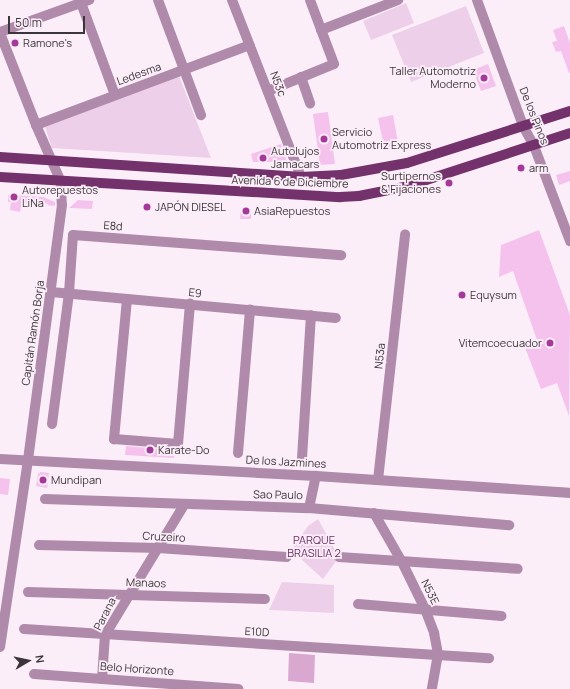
<!DOCTYPE html>
<meta charset="utf-8">
<style>
body{margin:0}
#map{position:relative;width:570px;height:689px;overflow:hidden;background:#fceef9;font-family:Manrope,sans-serif}
div>[style]{position:absolute}
[style*='--x']{left:calc(var(--x)*1px);top:calc(var(--y)*1px);width:calc(var(--w)*1px);rotate:calc(var(--a)*1deg)}
.green>*{inset:0;background:#eecfe9}
.water>*{inset:0;background:#d9a8d1}
.building>*{inset:0;background:#f4c2ec}
.minor>*{height:10px;margin:-5px;padding:0 5px;transform-origin:5px;border-radius:5px;background:#b08aaa}
.major>*{height:10px;margin:-5px;padding:0 5px;transform-origin:5px;border-radius:5px;background:#73326b}
.dots>*{width:11px;height:11px;translate:-50% -50%;box-sizing:border-box;border:2px solid #fceef9;border-radius:50%}
span{translate:-50% -50%;white-space:nowrap;text-align:center;line-height:1.15;-webkit-text-stroke:3.5px #fceef9;paint-order:stroke}
.poi-label{font-size:11px;color:#3b363a}
.left{translate:0 -50%;text-align:left}
.right{translate:-100% -50%;text-align:right}
.street-label{font-size:11px;color:#3b363a}
.park-label{font-size:11px;color:#692f63}
.north{position:absolute;left:8px;top:641px;width:40px;height:40px;-webkit-text-stroke:3px #fceef9;paint-order:stroke;rotate:81deg;font-size:11px;font-weight:700;line-height:16px;text-align:center;color:#3b363a}
.north::after{content:'';display:block;margin:auto;width:14px;height:18px;background:#3b363a;clip-path:polygon(50% 0,100% 100%,50% 72%,0 100%)}
.scale{position:absolute;left:8px;top:16px;width:77px;height:18px;box-sizing:border-box;border:2px solid #3b363a;border-top:0;padding-left:5px;font-size:12px;line-height:14px;white-space:nowrap;color:#3b363a;-webkit-text-stroke:3px #fceef9;paint-order:stroke}
</style>
<div id="map">
<div class="green">
<i style="clip-path:polygon(406px 3px,414px 23px,371px 40px,363px 21px)"></i>
<i style="clip-path:polygon(466px 6px,484px 53px,411px 82px,392px 35px)"></i>
<i style="clip-path:polygon(179px 76px,211px 158px,52px 148px,45px 127px)"></i>
<i style="clip-path:polygon(318px 519px,339px 557px,323px 579px,291px 550px,308px 526px)"></i>
<i style="clip-path:polygon(282px 582px,334px 585px,334px 613px,269px 610px)"></i>
</div>
<div class="water">
<i style="clip-path:polygon(289px 653px,315px 655px,314px 683px,288px 681px)"></i>
</div>
<div class="building">
<i style="clip-path:polygon(564px 26px,570px 43px,570px 73px,569px 73px,561px 51px,556px 52px,552px 42px,557px 41px,553px 30px)"></i>
<i style="clip-path:polygon(488px 64px,496px 86px,481px 91px,473px 70px)"></i>
<i style="clip-path:polygon(328px 112px,335px 164px,320px 165px,313px 114px)"></i>
<i style="clip-path:polygon(393px 115px,399px 148px,385px 151px,378px 118px)"></i>
<i style="clip-path:polygon(281px 144px,287px 162px,253px 162px,251px 154px)"></i>
<i style="clip-path:polygon(570px 171px,570px 181px,559px 185px,556px 175px)"></i>
<i style="clip-path:polygon(8px 195px,43px 197px,55px 202px,55px 206px,22px 203px,20px 212px,10px 210px,11px 202px,8px 202px)"></i>
<i style="clip-path:polygon(78px 200px,93px 201px,92px 209px,69px 208px)"></i>
<i style="clip-path:polygon(241px 209px,251px 210px,251px 219px,240px 219px)"></i>
<i style="clip-path:polygon(539px 230px,570px 315px,569px 416px,557px 383px,541px 389px,524px 345px,537px 340px,513px 271px,499px 277px,501px 245px)"></i>
<i style="clip-path:polygon(126px 446px,174px 450px,174px 458px,125px 455px)"></i>
<i style="clip-path:polygon(41px 472px,49px 473px,47px 488px,36px 486px,38px 474px)"></i>
<i style="clip-path:polygon(0 478px,10px 479px,8px 495px,0 494px)"></i>
</div>
<div class="minor">
<i style="--x:80;--y:0;--w:101;--a:69.8"></i>
<i style="--x:158;--y:0;--w:123;--a:69.5"></i>
<i style="--x:232;--y:0;--w:190;--a:68.7"></i>
<i style="--x:477;--y:0;--w:134;--a:69.9"></i>
<i style="--x:523;--y:126;--w:23;--a:61"></i>
<i style="--x:534;--y:146;--w:102;--a:69.2"></i>
<i style="--x:321;--y:30;--w:83;--a:-21.3"></i>
<i style="--x:0;--y:32;--w:95;--a:-19.8"></i>
<i style="--x:0;--y:33;--w:99;--a:68.6"></i>
<i style="--x:36;--y:125;--w:62;--a:66.3"></i>
<i style="--x:61;--y:182;--w:23;--a:88"></i>
<i style="--x:62;--y:205;--w:257;--a:97.6"></i>
<i style="--x:28;--y:460;--w:189;--a:98.5"></i>
<i style="--x:301;--y:77;--w:28;--a:71"></i>
<i style="--x:268;--y:91;--w:71;--a:-22.2"></i>
<i style="--x:334;--y:64;--w:68;--a:-110.6"></i>
<i style="--x:36;--y:125;--w:228;--a:-20.5"></i>
<i style="--x:51;--y:292;--w:286;--a:5.2"></i>
<i style="--x:127;--y:299;--w:141;--a:95.3"></i>
<i style="--x:114;--y:439;--w:64;--a:4.5"></i>
<i style="--x:178;--y:444;--w:141;--a:-85.1"></i>
<i style="--x:52;--y:424;--w:132;--a:-82.6"></i>
<i style="--x:69;--y:293;--w:58;--a:-86.1"></i>
<i style="--x:73;--y:235;--w:269;--a:4.3"></i>
<i style="--x:238;--y:453;--w:144;--a:-85.2"></i>
<i style="--x:302;--y:458;--w:143;--a:-86.4"></i>
<i style="--x:0;--y:459;--w:316;--a:3.1"></i>
<i style="--x:316;--y:476;--w:255;--a:3.8"></i>
<i style="--x:378;--y:480;--w:247;--a:-83.7"></i>
<i style="--x:45;--y:499;--w:264;--a:2"></i>
<i style="--x:309;--y:508;--w:201;--a:4.9"></i>
<i style="--x:309;--y:508;--w:33;--a:-78"></i>
<i style="--x:374;--y:513;--w:56;--a:60.3"></i>
<i style="--x:402;--y:562;--w:52;--a:63.9"></i>
<i style="--x:425;--y:609;--w:26;--a:69"></i>
<i style="--x:434;--y:633;--w:21;--a:79"></i>
<i style="--x:438;--y:654;--w:36;--a:100"></i>
<i style="--x:39;--y:545;--w:119;--a:1.4"></i>
<i style="--x:158;--y:548;--w:129;--a:4"></i>
<i style="--x:339;--y:557;--w:179;--a:3.8"></i>
<i style="--x:28;--y:592;--w:237;--a:1.7"></i>
<i style="--x:358;--y:604;--w:144;--a:4.8"></i>
<i style="--x:24;--y:629;--w:466;--a:3.6"></i>
<i style="--x:34;--y:674;--w:205;--a:4.2"></i>
<i style="--x:102;--y:679;--w:44;--a:-86.1"></i>
<i style="--x:105;--y:635;--w:152;--a:-58.7"></i>
</div>
<div class="major">
<i style="--x:0;--y:157;--w:302;--a:3.8"></i>
<i style="--x:301;--y:177;--w:40;--a:-2.9"></i>
<i style="--x:341;--y:175;--w:67;--a:-10.3"></i>
<i style="--x:407;--y:163;--w:171;--a:-17.7"></i>
<i style="--x:0;--y:177;--w:341;--a:3.4"></i>
<i style="--x:340;--y:197;--w:19;--a:-3"></i>
<i style="--x:359;--y:196;--w:50;--a:-11.5"></i>
<i style="--x:408;--y:186;--w:170;--a:-18.1"></i>
</div>
<div class="dots">
<i style="left:15px;top:43px;background:#a4399a"></i>
<i style="left:484px;top:78px;background:#a4399a"></i>
<i style="left:324px;top:139px;background:#a4399a"></i>
<i style="left:263px;top:158px;background:#a4399a"></i>
<i style="left:521px;top:168px;background:#a4399a"></i>
<i style="left:449px;top:183px;background:#a4399a"></i>
<i style="left:14px;top:197px;background:#a4399a"></i>
<i style="left:147px;top:207px;background:#a4399a"></i>
<i style="left:246px;top:211px;background:#a4399a"></i>
<i style="left:462px;top:295px;background:#a4399a"></i>
<i style="left:550px;top:343px;background:#a4399a"></i>
<i style="left:150px;top:450px;background:#a4399a"></i>
<i style="left:43px;top:480px;background:#a4399a"></i>
</div>
<div class="poi-label">
<span class="left" style="left:23px;top:43px">Ramone's</span>
<span class="right" style="left:476px;top:78px">Taller Automotriz<br>Moderno</span>
<span class="left" style="left:332px;top:139px">Servicio<br>Automotriz Express</span>
<span class="left" style="left:271px;top:158px">Autolujos<br>Jamacars</span>
<span class="left" style="left:529px;top:168px">arm</span>
<span class="right" style="left:441px;top:183px">Surtipernos<br>&amp; Fijaciones</span>
<span class="left" style="left:22px;top:197px">Autorepuestos<br>LiNa</span>
<span class="left" style="left:155px;top:207px">JAPÓN DIESEL</span>
<span class="left" style="left:254px;top:211px">AsiaRepuestos</span>
<span class="left" style="left:470px;top:295px">Equysum</span>
<span class="right" style="left:542px;top:343px">Vitemcoecuador</span>
<span class="left" style="left:158px;top:450px">Karate-Do</span>
<span class="left" style="left:51px;top:480px">Mundipan</span>
</div>
<div class="street-label">
<span style="left:139px;top:74px;rotate:-20deg">Ledesma</span>
<span style="left:278px;top:84px;rotate:69deg">N53c</span>
<span style="left:534px;top:116px;rotate:68deg">De los Pinos</span>
<span style="left:290px;top:182px;rotate:2deg">Avenida 6 de Diciembre</span>
<span style="left:113px;top:226px;rotate:4deg">E8d</span>
<span style="left:195px;top:293px;rotate:5deg">E9</span>
<span style="left:33px;top:333px;rotate:-82deg">Capitán Ramón Borja</span>
<span style="left:380px;top:356px;rotate:-84deg">N53a</span>
<span style="left:286px;top:462px;rotate:3deg">De los Jazmines</span>
<span style="left:278px;top:495px;rotate:1deg">Sao Paulo</span>
<span style="left:164px;top:537px;rotate:3deg">Cruzeiro</span>
<span style="left:146px;top:583px;rotate:2deg">Manaos</span>
<span style="left:430px;top:592px;rotate:64deg">N53E</span>
<span style="left:105px;top:614px;rotate:-63deg">Parana</span>
<span style="left:257px;top:632px;rotate:3deg">E10D</span>
<span style="left:137px;top:669px;rotate:4deg">Belo Horizonte</span>
</div>
<div class="park-label">
<span style="left:314px;top:547px">PARQUE<br>BRASILIA 2</span>
</div>
<div class="north">N</div>
<div class="scale">50 m</div>
</div>
